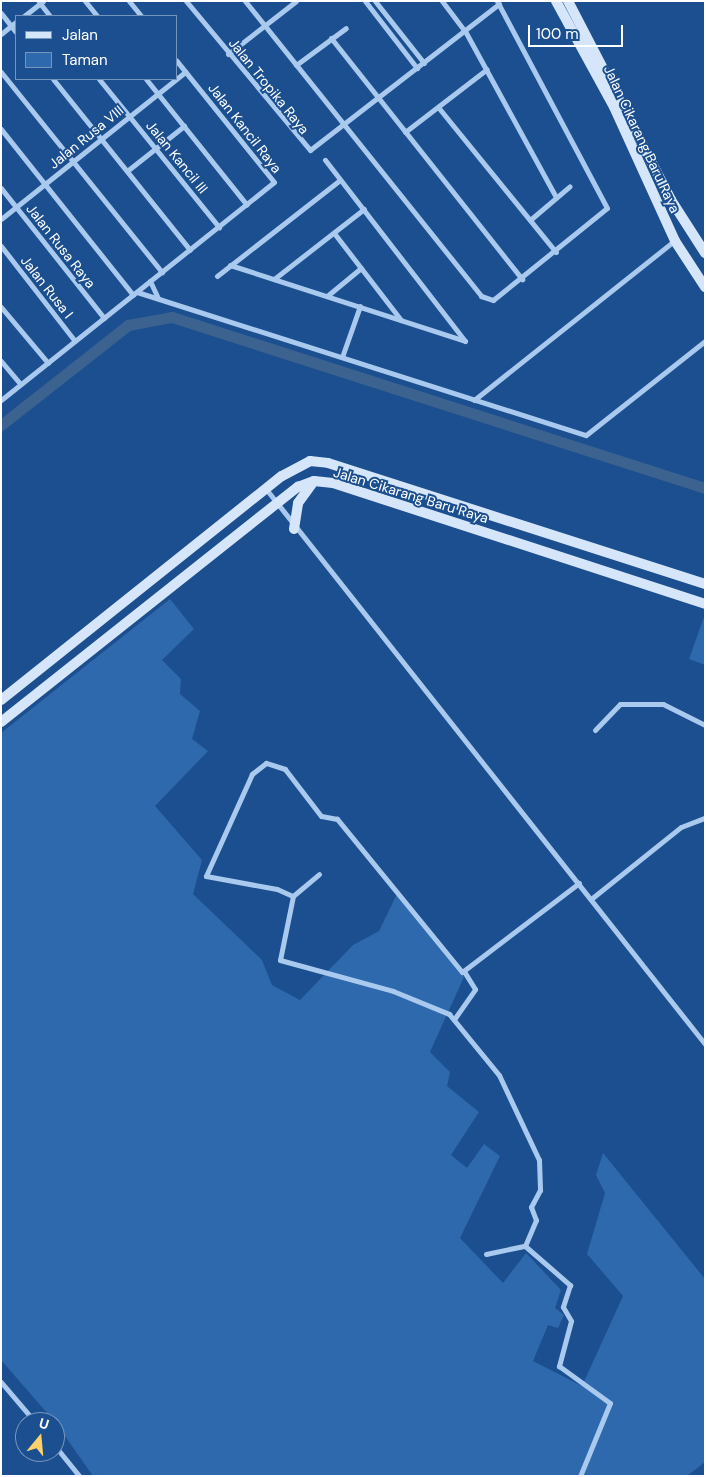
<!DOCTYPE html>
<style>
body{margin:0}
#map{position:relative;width:706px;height:1477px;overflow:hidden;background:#1b4f8f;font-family:"DM Sans",sans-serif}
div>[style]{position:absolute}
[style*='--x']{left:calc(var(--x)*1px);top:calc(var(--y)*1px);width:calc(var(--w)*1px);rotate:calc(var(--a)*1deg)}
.green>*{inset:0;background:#2e69ad}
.river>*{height:11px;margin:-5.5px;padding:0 5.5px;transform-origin:5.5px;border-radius:5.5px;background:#3c6290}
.minor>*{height:5px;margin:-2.5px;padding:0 2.5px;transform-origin:2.5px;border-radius:2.5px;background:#a9c9ee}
.secondary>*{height:10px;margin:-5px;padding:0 5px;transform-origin:5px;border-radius:5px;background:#d6e6fa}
span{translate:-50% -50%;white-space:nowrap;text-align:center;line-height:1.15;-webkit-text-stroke:4px #1b4f8f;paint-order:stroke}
.street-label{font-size:14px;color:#fff}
.frame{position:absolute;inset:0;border:2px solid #fff;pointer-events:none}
.legend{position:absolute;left:15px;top:15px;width:162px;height:65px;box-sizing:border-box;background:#1b4f8f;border:1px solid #7695bc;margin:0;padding:6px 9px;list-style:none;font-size:15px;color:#fff}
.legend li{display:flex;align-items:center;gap:10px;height:25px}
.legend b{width:25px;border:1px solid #7695bc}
.north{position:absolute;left:15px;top:1412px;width:50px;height:50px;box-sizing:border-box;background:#1b4f8f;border:1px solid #7695bc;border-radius:50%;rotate:17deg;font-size:14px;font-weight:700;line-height:20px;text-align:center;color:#fff}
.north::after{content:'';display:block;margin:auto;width:18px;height:22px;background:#ffd166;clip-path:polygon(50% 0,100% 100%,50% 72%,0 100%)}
.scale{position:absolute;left:528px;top:25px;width:95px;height:22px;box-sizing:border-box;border:2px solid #fff;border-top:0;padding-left:6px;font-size:15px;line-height:18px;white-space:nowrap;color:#fff;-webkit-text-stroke:4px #1b4f8f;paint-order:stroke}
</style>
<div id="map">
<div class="green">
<i style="clip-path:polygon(170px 599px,194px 629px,162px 660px,181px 679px,180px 694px,200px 711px,192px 739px,208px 751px,155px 806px,202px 860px,193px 894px,262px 960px,272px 985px,300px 1000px,353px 945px,379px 931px,398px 892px,464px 977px,430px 1052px,450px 1072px,447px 1086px,479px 1112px,451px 1155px,467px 1168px,484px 1144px,500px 1156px,460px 1238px,503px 1283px,526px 1253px,561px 1290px,555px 1308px,564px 1315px,558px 1328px,548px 1325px,533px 1361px,582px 1386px,623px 1296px,587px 1254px,605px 1193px,596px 1175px,603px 1153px,705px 1279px,705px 1462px,687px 1476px,93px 1476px,55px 1422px,1px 1360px,1px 733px)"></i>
<i style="clip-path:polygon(705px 614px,705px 665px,689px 659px)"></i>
</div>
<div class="river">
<i style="--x:1;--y:425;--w:162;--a:-38.2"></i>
<i style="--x:128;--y:325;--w:45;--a:-10.3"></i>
<i style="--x:172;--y:317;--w:560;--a:17.79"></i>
</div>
<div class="minor">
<i style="--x:85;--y:1;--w:19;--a:51"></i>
<i style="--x:129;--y:1;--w:19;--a:51"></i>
<i style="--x:186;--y:1;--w:194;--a:50.2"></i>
<i style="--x:310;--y:150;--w:239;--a:-37.7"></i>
<i style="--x:245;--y:1;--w:378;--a:51.3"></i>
<i style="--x:481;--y:296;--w:13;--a:18"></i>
<i style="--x:493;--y:300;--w:146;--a:-38.9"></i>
<i style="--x:607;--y:208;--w:234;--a:-118"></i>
<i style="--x:365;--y:1;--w:85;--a:52.2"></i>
<i style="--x:375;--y:1;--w:79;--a:51.7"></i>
<i style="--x:442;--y:1;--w:38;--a:53"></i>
<i style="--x:465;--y:31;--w:189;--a:61.3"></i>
<i style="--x:39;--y:2;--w:18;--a:52"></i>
<i style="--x:1;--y:13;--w:24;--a:52"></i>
<i style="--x:24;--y:16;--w:24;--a:-38"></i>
<i style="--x:1;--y:34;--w:19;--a:-39"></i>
<i style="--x:331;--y:38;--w:308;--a:51.6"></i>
<i style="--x:228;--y:54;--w:86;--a:-37.9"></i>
<i style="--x:296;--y:65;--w:62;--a:-36.5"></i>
<i style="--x:1;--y:72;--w:257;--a:51.2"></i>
<i style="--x:53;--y:79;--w:219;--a:51.3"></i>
<i style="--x:99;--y:79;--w:191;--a:51"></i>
<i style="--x:146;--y:79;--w:161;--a:51.3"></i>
<i style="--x:438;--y:107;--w:187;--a:50.9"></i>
<i style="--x:1;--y:129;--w:212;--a:51.5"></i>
<i style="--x:405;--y:132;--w:103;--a:-37.5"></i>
<i style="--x:127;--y:171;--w:73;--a:-38.3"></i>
<i style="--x:1;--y:188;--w:166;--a:51.6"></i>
<i style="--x:1;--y:219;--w:236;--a:-38.6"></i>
<i style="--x:530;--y:220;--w:52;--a:-40.4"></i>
<i style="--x:334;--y:233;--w:110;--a:52.4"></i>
<i style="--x:1;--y:246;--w:120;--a:52.1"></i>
<i style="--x:230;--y:265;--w:247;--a:17.9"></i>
<i style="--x:465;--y:341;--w:229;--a:-127.7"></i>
<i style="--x:217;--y:276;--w:156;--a:-38"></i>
<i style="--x:274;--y:279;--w:114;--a:-37.9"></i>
<i style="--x:150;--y:281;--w:19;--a:65"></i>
<i style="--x:137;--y:292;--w:471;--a:17.7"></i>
<i style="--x:586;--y:435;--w:152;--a:-38.3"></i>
<i style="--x:327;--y:296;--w:44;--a:-39.5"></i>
<i style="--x:1;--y:307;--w:73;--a:50"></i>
<i style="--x:342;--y:357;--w:54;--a:-70.6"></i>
<i style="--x:1;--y:361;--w:30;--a:50"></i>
<i style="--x:1;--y:400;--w:349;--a:-38.6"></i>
<i style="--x:274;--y:182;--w:156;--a:-128.8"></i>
<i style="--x:474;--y:400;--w:256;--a:-38.5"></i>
<i style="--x:266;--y:489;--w:708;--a:51.66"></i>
<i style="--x:595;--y:730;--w:36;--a:-46"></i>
<i style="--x:620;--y:704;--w:43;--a:0"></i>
<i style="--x:663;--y:704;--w:47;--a:26.6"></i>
<i style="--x:579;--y:883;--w:147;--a:142.7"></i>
<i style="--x:462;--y:972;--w:198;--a:-129.2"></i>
<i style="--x:337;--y:819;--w:16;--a:-169"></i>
<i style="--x:321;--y:816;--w:59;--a:-127.5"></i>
<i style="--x:285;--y:769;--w:20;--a:-162"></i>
<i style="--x:266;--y:763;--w:18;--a:142"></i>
<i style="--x:252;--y:774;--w:112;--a:114.3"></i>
<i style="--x:206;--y:876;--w:72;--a:10.4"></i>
<i style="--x:277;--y:889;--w:17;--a:24"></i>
<i style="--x:293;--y:896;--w:65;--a:101.5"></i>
<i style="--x:280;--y:960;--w:117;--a:15.3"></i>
<i style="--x:393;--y:991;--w:61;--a:22.3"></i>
<i style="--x:449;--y:1014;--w:79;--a:50.7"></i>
<i style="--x:499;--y:1075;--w:94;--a:64.8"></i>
<i style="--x:539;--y:1160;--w:30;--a:88"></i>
<i style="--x:540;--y:1190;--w:19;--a:118"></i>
<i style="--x:531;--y:1207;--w:14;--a:69"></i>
<i style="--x:536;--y:1220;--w:28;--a:113"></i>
<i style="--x:525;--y:1246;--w:60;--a:40.9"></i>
<i style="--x:570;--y:1285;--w:23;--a:108"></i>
<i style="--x:563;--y:1307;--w:16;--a:60"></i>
<i style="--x:571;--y:1321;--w:47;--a:104.9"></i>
<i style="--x:559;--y:1366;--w:63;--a:36"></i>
<i style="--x:610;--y:1403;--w:79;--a:112.3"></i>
<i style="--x:293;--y:896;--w:34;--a:-40"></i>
<i style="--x:591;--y:899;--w:115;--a:-38.7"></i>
<i style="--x:681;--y:827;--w:26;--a:-21"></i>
<i style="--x:455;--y:1018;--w:35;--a:-55"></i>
<i style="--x:475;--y:989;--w:19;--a:-122"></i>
<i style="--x:486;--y:1254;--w:40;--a:-12"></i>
<i style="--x:1;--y:1382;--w:52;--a:49.6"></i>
<i style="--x:55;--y:1446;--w:38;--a:51"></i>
</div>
<div class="secondary">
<i style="--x:556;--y:1;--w:121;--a:61.3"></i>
<i style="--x:614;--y:107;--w:147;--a:65.5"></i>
<i style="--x:675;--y:241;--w:55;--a:56.9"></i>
<i style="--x:568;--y:1;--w:224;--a:62.6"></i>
<i style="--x:671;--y:200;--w:63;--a:57.3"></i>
<i style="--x:294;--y:529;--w:26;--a:-81"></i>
<i style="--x:298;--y:503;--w:26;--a:-54"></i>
<i style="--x:1;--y:700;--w:359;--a:-38.6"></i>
<i style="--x:282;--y:476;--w:32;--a:-28"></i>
<i style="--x:310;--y:461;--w:18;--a:6"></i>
<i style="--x:328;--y:463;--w:396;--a:17.8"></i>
<i style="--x:1;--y:722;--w:379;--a:-38.4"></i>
<i style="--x:298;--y:487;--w:17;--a:-21"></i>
<i style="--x:314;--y:481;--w:19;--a:6"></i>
<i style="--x:333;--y:483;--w:391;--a:18"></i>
</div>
<div class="street-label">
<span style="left:269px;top:86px;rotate:51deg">Jalan Tropika Raya</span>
<span style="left:245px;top:128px;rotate:52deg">Jalan Kancil Raya</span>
<span style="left:86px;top:137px;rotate:-39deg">Jalan Rusa VIII</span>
<span style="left:642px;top:139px;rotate:65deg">Jalan Cikarang Baru Raya</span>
<span style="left:177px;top:157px;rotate:51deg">Jalan Kancil III</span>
<span style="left:61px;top:246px;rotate:52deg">Jalan Rusa Raya</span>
<span style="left:47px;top:287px;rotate:52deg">Jalan Rusa I</span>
<span style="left:411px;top:495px;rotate:17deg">Jalan Cikarang Baru Raya</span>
</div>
<div class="frame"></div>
<ul class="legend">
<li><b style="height:6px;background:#d6e6fa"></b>Jalan</li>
<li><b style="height:14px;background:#2e69ad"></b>Taman</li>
</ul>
<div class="north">U</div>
<div class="scale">100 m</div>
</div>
